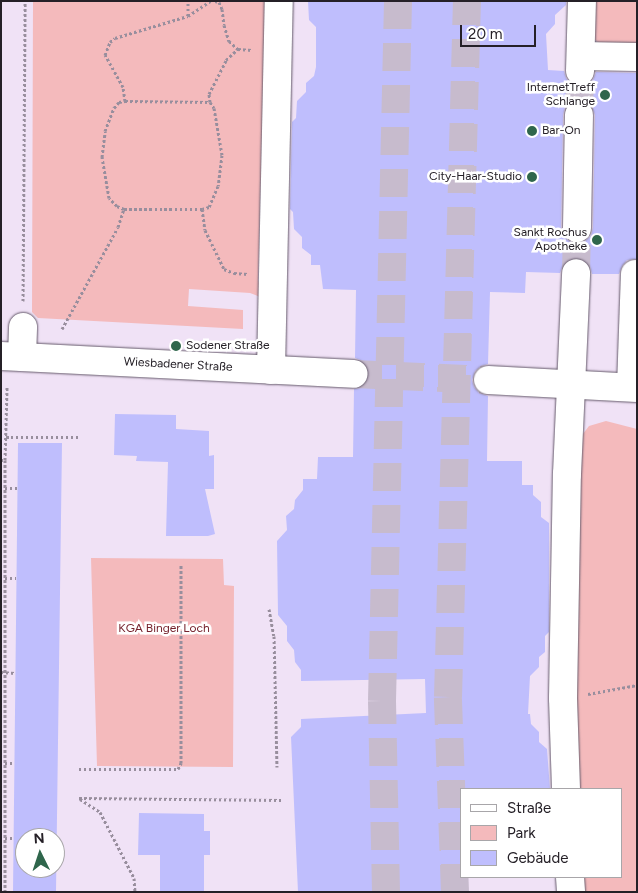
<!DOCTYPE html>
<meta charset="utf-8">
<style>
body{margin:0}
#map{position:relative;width:638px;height:893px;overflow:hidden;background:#f0e2f6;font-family:Figtree,sans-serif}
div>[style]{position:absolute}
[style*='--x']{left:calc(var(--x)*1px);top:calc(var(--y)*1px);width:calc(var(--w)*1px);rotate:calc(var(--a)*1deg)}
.green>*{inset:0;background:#f4babc}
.building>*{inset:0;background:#bfbefd}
.minor-tunnel>*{height:28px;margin-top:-14px;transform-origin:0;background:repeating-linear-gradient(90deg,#c7bbcd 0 28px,transparent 0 42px)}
.highway-tunnel>*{height:28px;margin-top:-14px;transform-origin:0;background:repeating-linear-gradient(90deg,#c7bbcd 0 28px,transparent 0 42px)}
.path>*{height:3px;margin-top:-1.5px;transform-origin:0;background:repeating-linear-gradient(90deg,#988e9d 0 2.5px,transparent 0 5px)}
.roads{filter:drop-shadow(0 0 1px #665b6c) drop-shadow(0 0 1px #665b6c)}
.minor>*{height:28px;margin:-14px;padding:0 14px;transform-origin:14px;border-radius:14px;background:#fff}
.dots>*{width:14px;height:14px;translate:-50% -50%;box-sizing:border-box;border:2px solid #fff;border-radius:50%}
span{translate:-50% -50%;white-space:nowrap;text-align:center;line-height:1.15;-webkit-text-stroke:5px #fff;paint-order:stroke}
.poi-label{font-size:12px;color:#252027}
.right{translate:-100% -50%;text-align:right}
.left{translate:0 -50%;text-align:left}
.street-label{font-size:12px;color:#252027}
.park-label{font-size:12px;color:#75212c}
.frame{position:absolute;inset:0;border:2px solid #252027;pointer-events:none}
.legend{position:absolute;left:460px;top:788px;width:162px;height:90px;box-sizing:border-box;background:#fff;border:1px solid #a8a6a9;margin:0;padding:6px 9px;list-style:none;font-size:15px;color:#252027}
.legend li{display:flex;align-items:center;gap:10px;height:25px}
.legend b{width:25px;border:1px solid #a8a6a9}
.north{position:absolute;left:15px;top:828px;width:50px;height:50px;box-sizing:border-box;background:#fff;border:1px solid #a8a6a9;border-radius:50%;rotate:356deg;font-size:14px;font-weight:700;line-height:20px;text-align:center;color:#252027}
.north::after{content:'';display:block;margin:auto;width:18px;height:22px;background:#2f664c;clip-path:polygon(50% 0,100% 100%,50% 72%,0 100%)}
.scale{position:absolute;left:460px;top:25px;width:76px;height:22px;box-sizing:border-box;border:2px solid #252027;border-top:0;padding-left:6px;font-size:15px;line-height:18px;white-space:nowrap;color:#252027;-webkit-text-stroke:4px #fff;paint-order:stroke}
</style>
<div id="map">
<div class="green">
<i style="clip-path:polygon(33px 1px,266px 1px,258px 281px,261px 284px,263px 298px,250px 293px,189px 289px,188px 306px,243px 310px,243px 329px,38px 318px,32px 312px)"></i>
<i style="clip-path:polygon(591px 1px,637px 1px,637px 51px,599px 43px,595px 40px,592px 34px)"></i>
<i style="clip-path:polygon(606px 421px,637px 429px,637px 892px,580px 892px,580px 877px,622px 877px,622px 789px,578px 789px,576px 714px,579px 439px,589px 426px)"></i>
<i style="clip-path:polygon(91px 558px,223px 559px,224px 585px,234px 586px,233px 767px,97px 766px)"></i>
</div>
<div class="building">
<i style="clip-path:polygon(evenodd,308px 1px,566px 1px,566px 5px,555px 15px,555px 24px,546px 34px,548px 70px,564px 71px,566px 78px,571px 84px,580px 87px,588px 84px,593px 80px,596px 72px,637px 73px,637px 259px,627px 260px,622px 266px,619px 274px,592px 274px,590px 266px,585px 260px,577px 257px,569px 259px,563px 265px,560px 273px,526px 272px,525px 293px,490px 292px,488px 364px,481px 366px,475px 371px,472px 380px,474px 387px,479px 393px,488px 396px,487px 461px,522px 461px,522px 485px,533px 485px,533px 495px,541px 502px,541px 517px,549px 523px,549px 632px,545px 636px,545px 652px,539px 657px,539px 667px,530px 676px,528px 714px,530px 714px,531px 724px,539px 732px,539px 742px,547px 749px,550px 789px,462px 789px,462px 892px,298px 892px,291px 737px,301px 727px,301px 719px,426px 713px,425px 679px,301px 681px,301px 670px,295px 662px,294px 650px,287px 641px,287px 626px,278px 615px,277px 541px,287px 530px,286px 516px,294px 509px,295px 500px,303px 490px,303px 479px,317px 479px,318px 457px,353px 457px,354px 389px,362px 388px,367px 383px,370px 374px,368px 366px,363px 361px,355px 358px,356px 290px,323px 289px,320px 265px,311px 265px,311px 255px,302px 248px,302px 237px,294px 229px,293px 212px,290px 209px,292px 122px,296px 118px,297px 101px,306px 92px,306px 83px,314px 76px,316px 67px,316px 27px,309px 20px,308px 1px,580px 99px,587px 102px,592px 107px,595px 115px,593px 228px,591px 236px,585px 241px,576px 244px,569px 241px,564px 236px,561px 228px,563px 115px,565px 107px,571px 102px,580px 99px)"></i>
<i style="clip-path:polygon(115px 414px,176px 415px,176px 429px,209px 431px,209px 456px,214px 455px,214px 489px,205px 489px,215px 534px,208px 536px,166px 536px,168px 462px,136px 461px,137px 456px,114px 455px)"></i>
<i style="clip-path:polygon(evenodd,18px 443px,62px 443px,56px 892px,13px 892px,18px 443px,25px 838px,55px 838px,55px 868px,25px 868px,25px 838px)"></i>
<i style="clip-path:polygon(139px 813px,204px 814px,204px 831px,210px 831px,210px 855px,204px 855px,204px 892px,160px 892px,160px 855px,138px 855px)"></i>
</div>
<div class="minor-tunnel">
<i style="--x:579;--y:115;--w:44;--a:-88.7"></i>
<i style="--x:576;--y:273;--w:45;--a:-88.7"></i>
<i style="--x:354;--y:374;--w:134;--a:2.6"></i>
</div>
<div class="highway-tunnel">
<i style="--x:386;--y:892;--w:191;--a:-91.2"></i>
<i style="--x:382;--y:701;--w:700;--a:-88.69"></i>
<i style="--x:455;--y:892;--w:195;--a:-92.1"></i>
<i style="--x:448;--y:697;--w:696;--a:-88.44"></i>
</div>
<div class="path">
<i style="--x:215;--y:1;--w:4;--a:14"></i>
<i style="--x:219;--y:2;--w:8;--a:67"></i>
<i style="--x:222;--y:9;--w:16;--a:83"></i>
<i style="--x:224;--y:25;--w:17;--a:73"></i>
<i style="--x:229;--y:41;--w:12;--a:42"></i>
<i style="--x:188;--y:16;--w:27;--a:-34"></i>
<i style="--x:125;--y:101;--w:85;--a:0.7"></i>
<i style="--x:210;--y:102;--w:7;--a:56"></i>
<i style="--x:214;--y:108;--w:48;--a:80.3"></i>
<i style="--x:222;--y:155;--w:31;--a:97"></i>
<i style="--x:218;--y:186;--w:23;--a:113"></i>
<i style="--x:209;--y:207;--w:7;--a:164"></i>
<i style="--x:202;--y:209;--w:78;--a:180"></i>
<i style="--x:124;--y:209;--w:8;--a:-157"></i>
<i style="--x:117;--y:206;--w:11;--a:-135"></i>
<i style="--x:109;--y:198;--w:42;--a:-99.7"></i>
<i style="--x:102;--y:157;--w:26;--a:-83"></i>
<i style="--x:105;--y:131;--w:25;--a:-69"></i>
<i style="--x:114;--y:108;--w:8;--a:-50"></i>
<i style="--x:119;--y:102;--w:6;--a:-9"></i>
<i style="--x:125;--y:101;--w:14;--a:-98"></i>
<i style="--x:123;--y:87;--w:37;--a:-119"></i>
<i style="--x:105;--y:55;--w:14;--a:-69"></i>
<i style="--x:110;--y:42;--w:6;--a:-39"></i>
<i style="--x:115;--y:38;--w:76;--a:-16.8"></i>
<i style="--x:188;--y:16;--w:15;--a:-90"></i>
<i style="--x:210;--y:102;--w:8;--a:-97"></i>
<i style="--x:209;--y:94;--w:38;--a:-63"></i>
<i style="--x:226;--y:60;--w:16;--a:-43"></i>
<i style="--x:238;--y:49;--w:14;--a:4"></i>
<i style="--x:202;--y:209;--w:21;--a:82"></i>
<i style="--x:205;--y:230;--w:43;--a:64"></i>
<i style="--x:224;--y:269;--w:11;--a:22"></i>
<i style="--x:234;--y:273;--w:14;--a:4"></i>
<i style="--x:23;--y:301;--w:300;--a:-89.6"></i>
<i style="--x:62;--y:329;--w:116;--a:-61.2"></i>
<i style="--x:118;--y:227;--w:19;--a:-72"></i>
<i style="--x:6;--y:437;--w:74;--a:0"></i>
<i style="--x:1;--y:460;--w:4;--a:0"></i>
<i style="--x:5;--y:460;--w:432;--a:90"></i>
<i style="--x:5;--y:460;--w:73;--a:-88.4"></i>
<i style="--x:5;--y:488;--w:12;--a:0"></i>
<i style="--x:5;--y:578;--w:11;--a:0"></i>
<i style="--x:269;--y:609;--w:27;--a:80"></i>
<i style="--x:274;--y:636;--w:131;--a:88.7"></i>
<i style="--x:1;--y:672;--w:14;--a:4"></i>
<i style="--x:588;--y:694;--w:50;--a:-10.4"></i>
<i style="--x:5;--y:763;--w:9;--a:0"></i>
<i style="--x:79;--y:769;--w:99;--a:0"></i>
<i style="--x:178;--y:769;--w:7;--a:-63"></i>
<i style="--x:181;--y:763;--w:199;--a:-90"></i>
<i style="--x:79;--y:798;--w:202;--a:0.6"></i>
<i style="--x:80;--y:799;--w:24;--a:33"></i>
<i style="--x:100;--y:812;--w:74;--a:62.7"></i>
<i style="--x:134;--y:878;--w:14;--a:86"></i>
<i style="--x:5;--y:838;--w:8;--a:0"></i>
</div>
<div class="roads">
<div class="minor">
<i style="--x:581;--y:56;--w:56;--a:1"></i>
<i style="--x:580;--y:71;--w:70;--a:-88.4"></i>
<i style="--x:577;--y:228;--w:113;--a:-89"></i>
<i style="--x:1;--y:356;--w:353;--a:2.9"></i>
<i style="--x:22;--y:357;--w:30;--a:-88"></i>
<i style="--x:271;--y:370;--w:369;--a:-88.8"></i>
<i style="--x:488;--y:380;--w:149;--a:3.1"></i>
<i style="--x:631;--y:387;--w:113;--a:-88"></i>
<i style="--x:566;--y:789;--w:91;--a:-91.9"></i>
<i style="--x:563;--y:698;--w:224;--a:-89"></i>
<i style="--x:567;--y:474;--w:201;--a:-87.4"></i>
<i style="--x:570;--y:877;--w:15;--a:86"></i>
</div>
</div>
<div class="dots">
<i style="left:605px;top:95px;background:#2f664c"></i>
<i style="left:532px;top:131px;background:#2f664c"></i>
<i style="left:532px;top:177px;background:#2f664c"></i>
<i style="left:597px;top:240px;background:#2f664c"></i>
<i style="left:176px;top:346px;background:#2f664c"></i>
</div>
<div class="poi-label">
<span class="right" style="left:595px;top:95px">InternetTreff<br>Schlange</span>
<span class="left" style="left:542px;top:131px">Bar-On</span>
<span class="right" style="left:522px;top:177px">City-Haar-Studio</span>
<span class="right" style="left:587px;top:240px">Sankt Rochus<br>Apotheke</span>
<span class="left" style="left:186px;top:346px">Sodener Straße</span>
</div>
<div class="street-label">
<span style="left:178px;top:365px;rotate:3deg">Wiesbadener Straße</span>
</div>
<div class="park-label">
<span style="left:164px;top:629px">KGA Binger Loch</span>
</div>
<div class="frame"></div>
<ul class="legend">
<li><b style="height:6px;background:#fff"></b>Straße</li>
<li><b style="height:14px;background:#f4babc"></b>Park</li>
<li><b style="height:14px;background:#bfbefd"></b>Gebäude</li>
</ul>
<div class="north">N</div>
<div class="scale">20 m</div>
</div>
